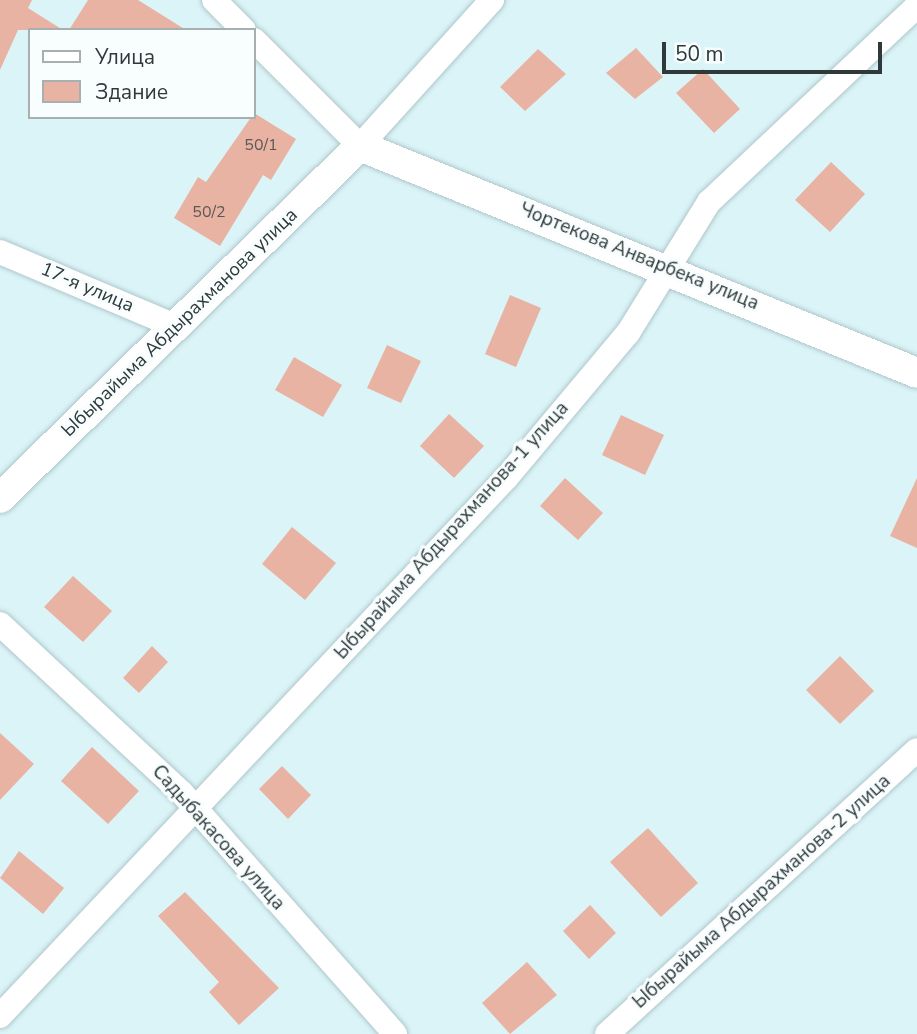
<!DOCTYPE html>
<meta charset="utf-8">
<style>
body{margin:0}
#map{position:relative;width:917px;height:1034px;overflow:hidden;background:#dbf4f8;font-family:"Nunito Sans",sans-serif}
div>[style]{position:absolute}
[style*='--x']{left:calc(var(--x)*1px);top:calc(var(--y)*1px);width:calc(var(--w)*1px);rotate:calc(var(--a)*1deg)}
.building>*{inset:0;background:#e9b3a3}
.roads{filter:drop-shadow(0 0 2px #afc7cb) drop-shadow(0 0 2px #afc7cb)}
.minor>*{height:24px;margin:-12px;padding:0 12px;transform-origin:12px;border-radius:12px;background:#fff}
.tertiary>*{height:30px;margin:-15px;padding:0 15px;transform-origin:15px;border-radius:15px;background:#fff}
span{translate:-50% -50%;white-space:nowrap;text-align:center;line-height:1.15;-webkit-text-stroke:6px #f8fdfe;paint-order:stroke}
.number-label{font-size:16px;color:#5e5854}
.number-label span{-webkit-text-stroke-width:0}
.street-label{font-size:19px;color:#2f393a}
.legend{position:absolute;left:28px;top:28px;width:228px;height:91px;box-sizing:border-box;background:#f8fdfe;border:2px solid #a8afb0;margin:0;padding:9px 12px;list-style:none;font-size:21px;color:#2f393a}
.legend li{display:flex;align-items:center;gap:14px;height:35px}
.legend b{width:35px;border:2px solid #a8afb0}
.scale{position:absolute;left:662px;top:42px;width:220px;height:32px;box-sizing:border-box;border:4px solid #2f393a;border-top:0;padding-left:9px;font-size:21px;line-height:24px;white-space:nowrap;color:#2f393a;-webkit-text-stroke:5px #f8fdfe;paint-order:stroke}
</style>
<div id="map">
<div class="building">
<i style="clip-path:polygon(0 0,32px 0,28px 8px,63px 30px,18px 30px,0 70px)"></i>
<i style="clip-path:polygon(88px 0,138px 0,186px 30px,69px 30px)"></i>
<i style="clip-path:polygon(636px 48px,663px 77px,635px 99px,606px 73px)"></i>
<i style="clip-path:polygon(538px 49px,566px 74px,525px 111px,500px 87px)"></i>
<i style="clip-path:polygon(703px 69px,740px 109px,714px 133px,676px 93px)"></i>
<i style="clip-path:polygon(254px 113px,296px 139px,271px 180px,263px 175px,220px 246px,174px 218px,198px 177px,206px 182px)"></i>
<i style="clip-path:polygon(831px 162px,865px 194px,830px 232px,795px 200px)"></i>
<i style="clip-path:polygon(510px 295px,541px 308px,516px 367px,485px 354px)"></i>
<i style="clip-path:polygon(387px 345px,421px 361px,401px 403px,367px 388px)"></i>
<i style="clip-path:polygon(294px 357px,342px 385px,323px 417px,275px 390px)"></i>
<i style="clip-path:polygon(449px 414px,484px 446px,454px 478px,420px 446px)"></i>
<i style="clip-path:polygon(621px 415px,664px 435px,645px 475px,602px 455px)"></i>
<i style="clip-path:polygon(565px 478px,603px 513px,578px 540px,540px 506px)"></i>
<i style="clip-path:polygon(917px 478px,917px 548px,890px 536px)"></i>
<i style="clip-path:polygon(292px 527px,336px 563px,305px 600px,262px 564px)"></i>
<i style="clip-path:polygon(73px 576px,112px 611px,83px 642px,44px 607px)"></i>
<i style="clip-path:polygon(152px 646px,168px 662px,139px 693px,123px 678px)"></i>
<i style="clip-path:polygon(840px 656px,874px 691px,840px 724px,806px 690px)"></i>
<i style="clip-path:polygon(0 733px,34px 764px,0 800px)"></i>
<i style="clip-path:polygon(92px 747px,139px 791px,108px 824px,61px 781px)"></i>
<i style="clip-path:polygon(282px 766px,311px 795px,288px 819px,259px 789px)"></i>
<i style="clip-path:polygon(648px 828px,698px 883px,661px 917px,610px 862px)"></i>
<i style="clip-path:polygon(19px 851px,64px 888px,43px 914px,0 878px)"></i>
<i style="clip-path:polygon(185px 892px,279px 988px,239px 1025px,209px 992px,219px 982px,158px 916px)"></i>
<i style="clip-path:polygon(590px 905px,616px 933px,589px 959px,563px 931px)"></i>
<i style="clip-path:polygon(527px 962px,557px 995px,510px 1034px,482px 1003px)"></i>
</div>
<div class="roads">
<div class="minor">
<i style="--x:214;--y:0;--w:42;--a:45"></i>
<i style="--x:254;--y:40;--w:150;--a:45"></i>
<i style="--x:360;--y:146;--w:197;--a:-47.9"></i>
<i style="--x:0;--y:252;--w:188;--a:22.9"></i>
<i style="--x:0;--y:624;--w:247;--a:42.9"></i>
<i style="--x:181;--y:792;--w:323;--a:48.5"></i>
<i style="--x:0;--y:1016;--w:740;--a:-46.75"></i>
<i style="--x:507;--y:477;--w:188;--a:-50"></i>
<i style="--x:628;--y:333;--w:154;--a:-58.3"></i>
<i style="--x:709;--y:202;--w:286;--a:-43.3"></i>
<i style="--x:607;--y:1034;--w:420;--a:-42.5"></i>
</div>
<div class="tertiary">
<i style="--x:0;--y:498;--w:503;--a:-44.36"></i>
<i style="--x:360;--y:146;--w:601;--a:22.17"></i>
</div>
</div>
<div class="number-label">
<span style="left:261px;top:145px">50/1</span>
<span style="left:209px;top:212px">50/2</span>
</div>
<div class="street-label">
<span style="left:639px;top:257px;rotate:22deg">Чортекова Анварбека улица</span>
<span style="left:87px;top:288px;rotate:23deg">17-я улица</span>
<span style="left:180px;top:323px;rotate:-44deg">Ыбырайыма Абдырахманова улица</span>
<span style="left:452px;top:531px;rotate:-48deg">Ыбырайыма Абдырахманова-1 улица</span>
<span style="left:218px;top:838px;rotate:48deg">Садыбакасова улица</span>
<span style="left:762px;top:892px;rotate:-42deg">Ыбырайыма Абдырахманова-2 улица</span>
</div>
<ul class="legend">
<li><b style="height:9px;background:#fff"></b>Улица</li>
<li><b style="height:19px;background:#e9b3a3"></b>Здание</li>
</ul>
<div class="scale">50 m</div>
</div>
